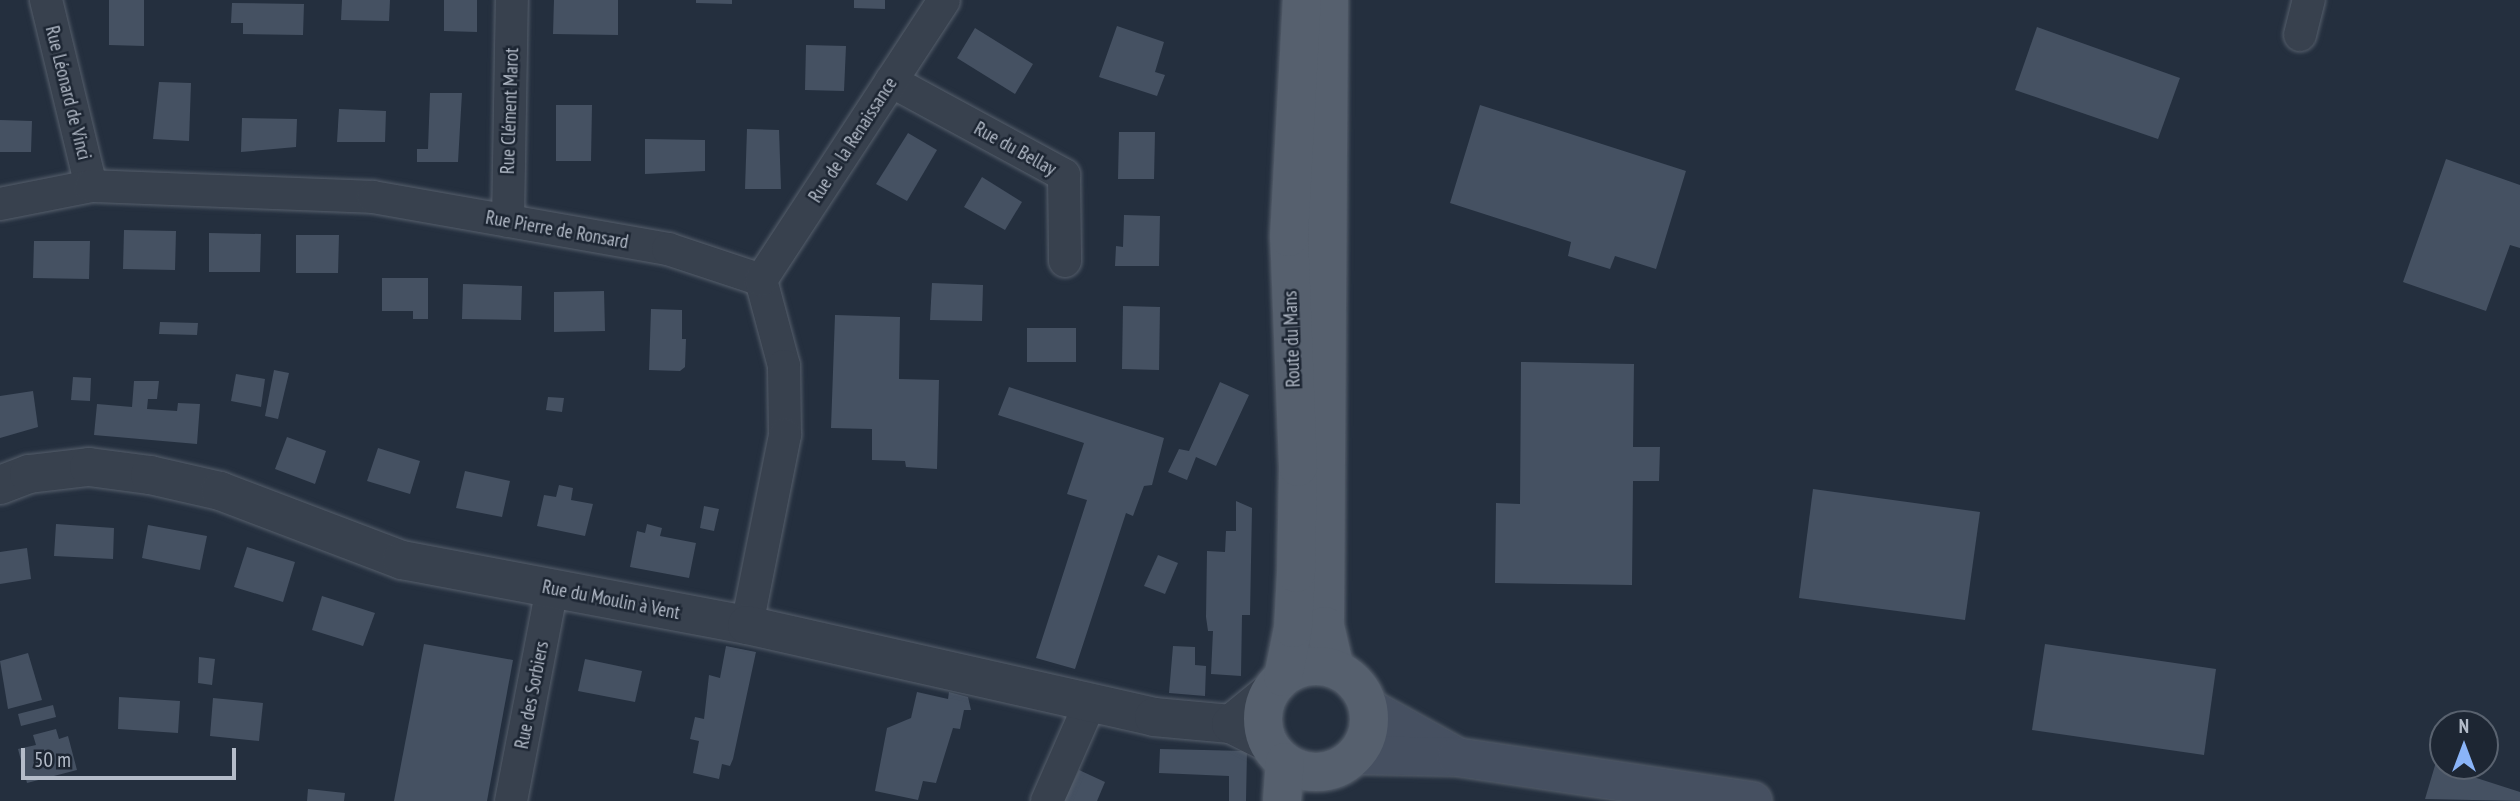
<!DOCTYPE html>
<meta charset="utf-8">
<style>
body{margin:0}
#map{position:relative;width:2520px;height:801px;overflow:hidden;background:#242f3e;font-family:"PT Sans Narrow",sans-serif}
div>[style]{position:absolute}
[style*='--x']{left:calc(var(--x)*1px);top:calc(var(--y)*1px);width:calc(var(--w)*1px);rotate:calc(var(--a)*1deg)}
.building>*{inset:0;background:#455162}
.roads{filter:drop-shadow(0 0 2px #565f6c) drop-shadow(0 0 2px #565f6c)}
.minor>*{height:32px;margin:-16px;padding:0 16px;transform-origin:16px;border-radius:16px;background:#38414e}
.tertiary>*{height:38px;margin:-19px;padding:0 19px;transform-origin:19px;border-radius:19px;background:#38414e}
.secondary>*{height:38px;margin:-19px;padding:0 19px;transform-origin:19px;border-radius:19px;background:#465061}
.primary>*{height:38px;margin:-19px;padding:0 19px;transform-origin:19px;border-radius:19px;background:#56606e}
.primary>.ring{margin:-19px;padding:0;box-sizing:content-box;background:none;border:38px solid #56606e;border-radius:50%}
span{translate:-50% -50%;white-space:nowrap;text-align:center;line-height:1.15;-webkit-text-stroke:5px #1d2633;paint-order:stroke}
.street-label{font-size:19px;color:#b4bcc9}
.north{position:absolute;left:2429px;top:710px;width:70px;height:70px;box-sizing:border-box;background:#1d2633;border:2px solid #59626f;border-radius:50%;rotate:0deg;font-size:19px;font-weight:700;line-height:28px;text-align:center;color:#b4bcc9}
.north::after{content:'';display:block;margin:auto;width:24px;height:32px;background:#8ab4f8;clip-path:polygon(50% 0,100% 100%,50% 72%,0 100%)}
.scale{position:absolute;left:21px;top:748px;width:215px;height:32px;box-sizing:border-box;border:4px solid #b4bcc9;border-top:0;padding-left:9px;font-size:21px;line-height:24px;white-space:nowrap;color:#b4bcc9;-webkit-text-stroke:5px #1d2633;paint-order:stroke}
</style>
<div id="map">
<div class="building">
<i style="clip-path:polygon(109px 0,144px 0,144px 46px,109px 45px)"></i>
<i style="clip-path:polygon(342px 0,390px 0,389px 21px,341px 20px)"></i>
<i style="clip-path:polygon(444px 0,477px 0,477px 32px,444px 31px)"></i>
<i style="clip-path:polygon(554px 0,618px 0,618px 35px,553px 34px)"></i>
<i style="clip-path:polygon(696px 0,732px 0,732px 4px,696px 3px)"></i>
<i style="clip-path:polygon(854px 0,885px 0,885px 9px,854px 8px)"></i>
<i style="clip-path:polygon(232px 3px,304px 4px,303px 35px,243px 34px,243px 23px,231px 23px)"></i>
<i style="clip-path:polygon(1117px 26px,1164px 42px,1155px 72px,1165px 75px,1157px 96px,1099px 77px)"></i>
<i style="clip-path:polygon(2037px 27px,2180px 78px,2158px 139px,2015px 90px)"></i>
<i style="clip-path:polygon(975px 28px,1033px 64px,1015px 94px,957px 58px)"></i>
<i style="clip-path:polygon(806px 45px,846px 46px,844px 91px,805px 90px)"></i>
<i style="clip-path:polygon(159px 82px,191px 83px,189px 141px,153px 139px)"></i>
<i style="clip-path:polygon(430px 93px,462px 93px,458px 162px,417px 162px,417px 149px,428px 149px)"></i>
<i style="clip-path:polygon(556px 105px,592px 105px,591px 161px,556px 161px)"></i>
<i style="clip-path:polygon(1480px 105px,1686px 171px,1656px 269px,1615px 256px,1610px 269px,1568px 256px,1571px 242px,1450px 203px)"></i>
<i style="clip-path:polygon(339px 109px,386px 111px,385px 142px,337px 142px)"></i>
<i style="clip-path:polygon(242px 118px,297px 119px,296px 147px,241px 152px)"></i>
<i style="clip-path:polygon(0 120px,32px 121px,31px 152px,0 152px)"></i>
<i style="clip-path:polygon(747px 129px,779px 130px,781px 189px,745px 189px)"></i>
<i style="clip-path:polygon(1119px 132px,1155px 132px,1154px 179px,1118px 179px)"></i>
<i style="clip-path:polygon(908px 133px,937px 150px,907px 201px,876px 184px)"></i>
<i style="clip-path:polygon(645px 139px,705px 140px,705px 171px,645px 174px)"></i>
<i style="clip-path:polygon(2446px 159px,2520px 185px,2520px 248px,2510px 245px,2486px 311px,2403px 282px)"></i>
<i style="clip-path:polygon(982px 177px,1022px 202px,1005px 230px,964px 207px)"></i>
<i style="clip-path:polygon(1124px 215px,1160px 216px,1159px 266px,1115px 266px,1116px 246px,1123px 247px)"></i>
<i style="clip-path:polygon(124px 230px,176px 231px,175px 270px,123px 269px)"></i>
<i style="clip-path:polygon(209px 233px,261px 234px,260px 272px,209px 272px)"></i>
<i style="clip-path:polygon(296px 235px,339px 235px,338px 273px,296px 273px)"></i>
<i style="clip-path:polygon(34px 241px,90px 241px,89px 279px,33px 278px)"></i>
<i style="clip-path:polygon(382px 278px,428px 278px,428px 319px,413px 319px,413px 311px,382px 311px)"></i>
<i style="clip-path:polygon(932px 283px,983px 285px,982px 321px,930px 320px)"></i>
<i style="clip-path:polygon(463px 284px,522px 286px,521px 320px,462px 319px)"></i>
<i style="clip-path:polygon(604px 291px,605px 331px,554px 332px,554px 292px)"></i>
<i style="clip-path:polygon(1123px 306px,1160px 307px,1159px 370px,1122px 369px)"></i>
<i style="clip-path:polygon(651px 309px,682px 310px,682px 339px,686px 339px,685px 367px,680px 371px,649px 370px)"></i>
<i style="clip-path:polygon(835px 315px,900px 317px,899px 379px,939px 380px,937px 469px,906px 467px,905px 461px,872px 460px,872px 429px,831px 428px)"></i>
<i style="clip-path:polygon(160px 322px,198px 323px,197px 335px,159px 334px)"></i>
<i style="clip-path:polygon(1027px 328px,1076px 328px,1076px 362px,1027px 362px)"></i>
<i style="clip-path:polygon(1521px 362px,1634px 364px,1633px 447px,1660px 447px,1659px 481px,1633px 481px,1632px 585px,1495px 583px,1496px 503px,1520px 504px)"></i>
<i style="clip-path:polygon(274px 370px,289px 373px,278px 419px,265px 416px)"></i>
<i style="clip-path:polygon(236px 374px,265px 379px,261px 407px,231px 401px)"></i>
<i style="clip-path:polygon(73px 377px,91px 378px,90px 401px,71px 400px)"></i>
<i style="clip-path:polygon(134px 381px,159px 381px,157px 399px,148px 399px,147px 409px,177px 411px,178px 403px,200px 404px,197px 444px,94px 435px,97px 404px,132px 407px)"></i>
<i style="clip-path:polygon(1220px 382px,1249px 395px,1216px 466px,1196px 457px,1187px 480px,1168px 472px,1179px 449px,1189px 451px)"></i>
<i style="clip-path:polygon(1009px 387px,1164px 438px,1152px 485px,1144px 486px,1133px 516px,1126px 513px,1075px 669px,1036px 658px,1087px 500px,1067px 494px,1084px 443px,998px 415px)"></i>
<i style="clip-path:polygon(33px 391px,38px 427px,0 438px,0 396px)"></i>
<i style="clip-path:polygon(548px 397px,564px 398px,562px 412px,546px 410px)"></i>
<i style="clip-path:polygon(287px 437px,326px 451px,315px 484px,275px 469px)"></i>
<i style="clip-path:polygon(378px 448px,420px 461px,410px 494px,367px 481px)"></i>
<i style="clip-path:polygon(465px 471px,510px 481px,502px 517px,456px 508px)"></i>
<i style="clip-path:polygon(559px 485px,573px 488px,571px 500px,593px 504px,585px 536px,537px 526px,544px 495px,556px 497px)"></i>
<i style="clip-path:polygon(1813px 489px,1980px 512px,1965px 620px,1799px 598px)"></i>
<i style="clip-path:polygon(1236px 501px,1252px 508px,1250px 615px,1242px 615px,1241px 676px,1211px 674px,1213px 631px,1208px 631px,1206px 617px,1207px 551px,1225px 552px,1226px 531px,1236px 531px)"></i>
<i style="clip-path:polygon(704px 506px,719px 509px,714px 531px,700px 528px)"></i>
<i style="clip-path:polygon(56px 524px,114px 528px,113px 559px,54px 556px)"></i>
<i style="clip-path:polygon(647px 524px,662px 528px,660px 536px,696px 543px,689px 578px,630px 567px,637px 531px,645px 533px)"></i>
<i style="clip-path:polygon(148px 525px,207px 536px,200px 570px,142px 558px)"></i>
<i style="clip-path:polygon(247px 547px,295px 562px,283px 602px,234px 587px)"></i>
<i style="clip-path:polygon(27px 548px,31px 579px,0 584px,0 552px)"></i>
<i style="clip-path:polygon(1158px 555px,1178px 563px,1165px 594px,1144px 586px)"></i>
<i style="clip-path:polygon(322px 596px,375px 613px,363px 646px,312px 630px)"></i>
<i style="clip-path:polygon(424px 644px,513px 660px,487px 801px,394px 801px)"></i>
<i style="clip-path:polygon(2045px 644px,2216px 669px,2204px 755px,2032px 730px)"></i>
<i style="clip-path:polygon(726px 646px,756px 652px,733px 759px,730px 766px,722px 764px,719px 779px,693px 773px,699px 741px,690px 739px,695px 717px,704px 719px,709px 675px,720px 678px)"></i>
<i style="clip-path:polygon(1173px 646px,1195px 647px,1195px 665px,1206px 666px,1205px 696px,1169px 693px)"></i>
<i style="clip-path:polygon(28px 653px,42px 700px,8px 709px,0 661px)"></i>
<i style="clip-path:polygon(199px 657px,215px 659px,212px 685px,198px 683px)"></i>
<i style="clip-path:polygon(585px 659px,642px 671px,635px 702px,578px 691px)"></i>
<i style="clip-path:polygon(917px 692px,948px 699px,949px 692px,968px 697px,971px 710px,964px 710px,960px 729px,953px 728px,936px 783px,923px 781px,918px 800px,875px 791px,887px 728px,911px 718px)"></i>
<i style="clip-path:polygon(119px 697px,180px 701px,178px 733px,118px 729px)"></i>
<i style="clip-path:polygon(213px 698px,263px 703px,259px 741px,210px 736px)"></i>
<i style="clip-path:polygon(53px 705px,56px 717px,21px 726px,18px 714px)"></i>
<i style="clip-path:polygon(56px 729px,59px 739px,68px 736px,77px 770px,27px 783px,18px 749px,36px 745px,33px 735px)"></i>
<i style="clip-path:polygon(2442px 742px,2443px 766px,2463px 766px,2461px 773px,2520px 792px,2520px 801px,2425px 799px)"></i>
<i style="clip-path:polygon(1160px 749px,1247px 751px,1246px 801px,1229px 801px,1229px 776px,1159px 773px)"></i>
<i style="clip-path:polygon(1079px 770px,1105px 782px,1097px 801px,1064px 801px)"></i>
<i style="clip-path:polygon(308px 789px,345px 793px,344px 801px,307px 801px)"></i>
</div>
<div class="roads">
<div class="minor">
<i style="--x:46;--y:0;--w:191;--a:76.4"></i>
<i style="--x:2300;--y:35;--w:36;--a:-76"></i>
<i style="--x:891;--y:81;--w:197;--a:28.5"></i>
<i style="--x:1064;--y:175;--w:86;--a:89.3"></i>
<i style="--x:0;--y:204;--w:93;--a:-11.2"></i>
<i style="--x:91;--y:186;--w:282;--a:2.2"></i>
<i style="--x:373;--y:197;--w:300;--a:10"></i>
<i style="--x:668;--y:249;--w:98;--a:18.4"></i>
<i style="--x:761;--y:280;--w:89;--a:75"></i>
<i style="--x:784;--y:366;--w:69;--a:89.2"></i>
<i style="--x:785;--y:435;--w:194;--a:101.3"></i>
<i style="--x:508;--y:221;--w:221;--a:-89"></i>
<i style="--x:761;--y:280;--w:334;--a:-56.8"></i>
<i style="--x:511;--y:801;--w:216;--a:-79.1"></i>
<i style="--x:1047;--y:801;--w:107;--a:-66.3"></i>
</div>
<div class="tertiary">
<i style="--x:0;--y:485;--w:31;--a:-21"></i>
<i style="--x:29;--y:474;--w:60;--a:-6.7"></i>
<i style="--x:89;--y:467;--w:62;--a:7.5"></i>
<i style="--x:150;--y:475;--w:72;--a:12.9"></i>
<i style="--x:220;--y:491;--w:195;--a:20.8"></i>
<i style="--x:402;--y:560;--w:351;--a:10.7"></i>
<i style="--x:747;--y:625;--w:417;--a:12.7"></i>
<i style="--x:1154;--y:717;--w:77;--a:5.2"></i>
<i style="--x:1231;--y:724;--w:42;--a:26.6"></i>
<i style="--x:1231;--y:724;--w:49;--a:-39.2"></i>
</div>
<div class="secondary">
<i style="--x:1369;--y:708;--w:95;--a:29"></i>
<i style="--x:1356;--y:755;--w:101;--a:1.1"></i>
<i style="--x:1457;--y:757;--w:299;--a:8.5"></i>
</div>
<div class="primary">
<i style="--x:1329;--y:0;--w:626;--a:90.37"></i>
<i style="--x:1325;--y:626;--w:44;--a:76.9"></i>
<i class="ring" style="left:1263px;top:666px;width:68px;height:68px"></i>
<i style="--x:1283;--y:677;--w:50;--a:-78.5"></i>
<i style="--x:1293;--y:628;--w:55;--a:-86.9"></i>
<i style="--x:1296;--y:573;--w:106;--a:-88.9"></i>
<i style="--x:1298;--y:467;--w:230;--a:-92.2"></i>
<i style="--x:1289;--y:237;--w:237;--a:-86.9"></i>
<i style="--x:1282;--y:801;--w:39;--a:-86"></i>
</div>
</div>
<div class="street-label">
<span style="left:68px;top:93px;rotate:76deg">Rue Léonard de Vinci</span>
<span style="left:510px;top:111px;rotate:-88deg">Rue Clément Marot</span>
<span style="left:853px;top:140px;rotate:-57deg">Rue de la Renaissance</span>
<span style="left:1015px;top:149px;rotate:29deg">Rue du Bellay</span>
<span style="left:557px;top:230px;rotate:10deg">Rue Pierre de Ronsard</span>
<span style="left:1292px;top:339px;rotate:-92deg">Route du Mans</span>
<span style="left:611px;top:600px;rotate:11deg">Rue du Moulin à Vent</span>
<span style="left:532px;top:695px;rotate:-79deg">Rue des Sorbiers</span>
</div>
<div class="north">N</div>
<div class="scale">50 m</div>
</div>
